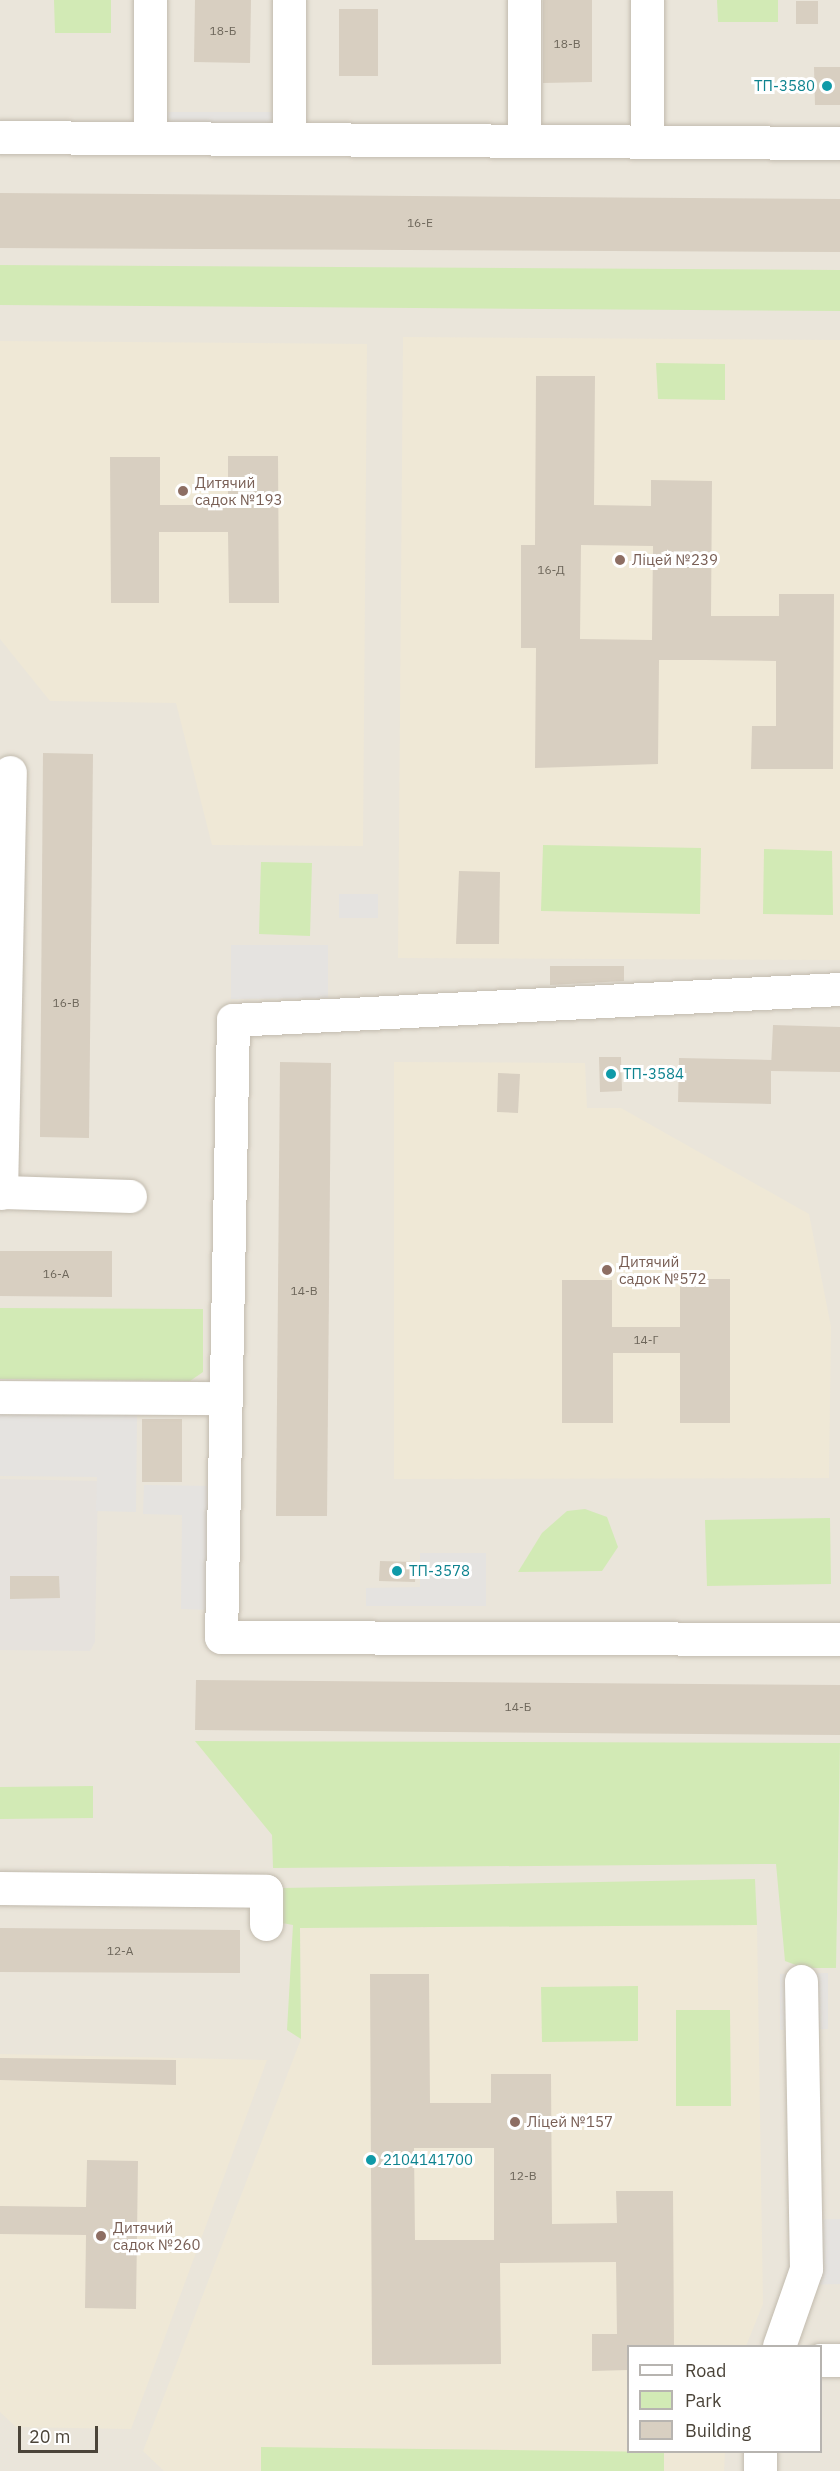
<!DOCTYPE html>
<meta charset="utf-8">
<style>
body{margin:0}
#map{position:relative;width:840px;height:2471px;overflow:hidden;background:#f6f3ec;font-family:"IBM Plex Sans",sans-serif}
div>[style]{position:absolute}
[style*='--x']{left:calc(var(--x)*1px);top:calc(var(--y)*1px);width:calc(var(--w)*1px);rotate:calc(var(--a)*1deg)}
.residential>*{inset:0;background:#eae5da}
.industrial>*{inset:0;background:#e6e2dd}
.education>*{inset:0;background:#efe8d6}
.green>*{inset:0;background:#d2eab5}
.parking>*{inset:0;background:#e5e3e0}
.building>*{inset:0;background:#d8cfc1}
.roads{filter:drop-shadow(0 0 2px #c2bbae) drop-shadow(0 0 2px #c2bbae)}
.minor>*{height:33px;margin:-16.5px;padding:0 16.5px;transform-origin:16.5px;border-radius:16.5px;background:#fff}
.dots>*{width:16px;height:16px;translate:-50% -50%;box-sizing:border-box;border:3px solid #fff;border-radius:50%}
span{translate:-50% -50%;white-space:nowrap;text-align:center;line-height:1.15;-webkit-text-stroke:6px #fff;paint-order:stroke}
.number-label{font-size:12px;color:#6e675b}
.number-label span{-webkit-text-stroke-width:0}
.culture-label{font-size:15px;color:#0d838f}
.right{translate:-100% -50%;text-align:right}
.left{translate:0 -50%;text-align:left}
.education-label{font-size:15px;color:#785e54}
.legend{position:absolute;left:627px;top:2345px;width:195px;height:108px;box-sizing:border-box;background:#fff;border:2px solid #b7b4b0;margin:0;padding:8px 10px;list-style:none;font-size:18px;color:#4b4439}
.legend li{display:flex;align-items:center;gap:12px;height:30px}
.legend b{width:30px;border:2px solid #b7b4b0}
.scale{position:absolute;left:18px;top:2426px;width:80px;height:27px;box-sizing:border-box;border:3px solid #4b4439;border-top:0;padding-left:8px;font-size:18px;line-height:21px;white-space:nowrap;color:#4b4439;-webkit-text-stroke:4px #fff;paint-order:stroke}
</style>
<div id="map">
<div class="residential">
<i style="clip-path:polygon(evenodd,0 0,840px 0,840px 2471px,0 2471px,0 0,628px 2346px,820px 2346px,820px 2452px,628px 2452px,628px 2346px)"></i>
</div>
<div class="industrial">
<i style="clip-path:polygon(0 1479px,98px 1481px,95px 1642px,90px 1651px,0 1650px)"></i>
</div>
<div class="education">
<i style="clip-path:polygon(403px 337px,840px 340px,840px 960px,398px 958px)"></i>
<i style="clip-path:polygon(0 341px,367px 344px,363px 846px,212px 845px,176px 703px,50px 701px,0 639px)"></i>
<i style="clip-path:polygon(394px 1062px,585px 1063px,587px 1108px,621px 1108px,809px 1214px,831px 1327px,829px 1478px,394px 1479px)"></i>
<i style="clip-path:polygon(757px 1925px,763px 2304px,746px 2346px,628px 2346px,628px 2452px,725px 2452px,724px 2471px,164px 2471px,143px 2451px,301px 2039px,300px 1928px)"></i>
<i style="clip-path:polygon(0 2054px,267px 2060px,131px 2429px,16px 2427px,0 2412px)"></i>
</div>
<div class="green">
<i style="clip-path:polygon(54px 0,111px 0,111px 33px,55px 33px)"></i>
<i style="clip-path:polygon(717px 0,778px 0,778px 22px,718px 22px)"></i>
<i style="clip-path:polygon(0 265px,840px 270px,840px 311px,0 305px)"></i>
<i style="clip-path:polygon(656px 363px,725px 364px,725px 400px,658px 399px)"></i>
<i style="clip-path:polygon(543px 845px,701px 848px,700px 914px,541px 911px)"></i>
<i style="clip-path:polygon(764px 849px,832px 851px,833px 915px,763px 914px)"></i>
<i style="clip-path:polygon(261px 862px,312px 863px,310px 936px,259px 934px)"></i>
<i style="clip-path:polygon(0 1308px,203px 1309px,203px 1372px,190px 1381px,0 1379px)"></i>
<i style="clip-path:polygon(585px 1509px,607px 1517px,618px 1547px,602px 1571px,518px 1572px,542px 1533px,567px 1511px)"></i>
<i style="clip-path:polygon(830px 1518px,831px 1584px,707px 1586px,705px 1520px)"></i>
<i style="clip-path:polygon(195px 1741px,840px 1743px,836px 1968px,804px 1968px,785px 1961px,776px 1864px,273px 1868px,272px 1835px)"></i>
<i style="clip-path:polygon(93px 1786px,93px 1818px,0 1819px,0 1787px)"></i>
<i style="clip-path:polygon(755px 1879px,757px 1925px,300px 1928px,301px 2039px,287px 2030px,293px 1925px,282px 1923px,283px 1888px)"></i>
<i style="clip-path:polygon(638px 1986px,638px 2041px,542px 2042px,541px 1987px)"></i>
<i style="clip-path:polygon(676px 2010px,730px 2010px,731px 2106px,676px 2106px)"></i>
<i style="clip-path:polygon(261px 2447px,664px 2452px,664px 2471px,261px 2471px)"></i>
</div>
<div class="parking">
<i style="clip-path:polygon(161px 112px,279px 112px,279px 134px,161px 134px)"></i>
<i style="clip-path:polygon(339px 894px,378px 894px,378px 918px,339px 918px)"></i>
<i style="clip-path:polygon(231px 945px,328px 945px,328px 998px,231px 999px)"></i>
<i style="clip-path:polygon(0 1413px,137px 1415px,136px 1512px,96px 1511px,97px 1477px,0 1476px)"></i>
<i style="clip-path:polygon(144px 1485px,211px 1486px,210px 1610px,181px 1609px,182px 1515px,143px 1514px)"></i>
<i style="clip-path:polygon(420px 1553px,486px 1553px,486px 1606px,366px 1606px,366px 1588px,420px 1587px)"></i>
<i style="clip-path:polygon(828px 1973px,828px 2029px,780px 2030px,780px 1974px)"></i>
<i style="clip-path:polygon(840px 2219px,840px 2284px,799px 2285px,797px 2220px)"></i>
</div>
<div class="building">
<i style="clip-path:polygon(195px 0,251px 0,250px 63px,194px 62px)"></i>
<i style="clip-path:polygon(543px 0,592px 0,592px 82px,543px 83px)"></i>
<i style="clip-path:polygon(796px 1px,818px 1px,818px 24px,796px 24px)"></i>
<i style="clip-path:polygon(339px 9px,378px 9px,378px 76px,339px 76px)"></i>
<i style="clip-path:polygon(814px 67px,840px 67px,840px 105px,815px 105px)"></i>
<i style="clip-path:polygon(0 193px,840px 199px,840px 252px,0 248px)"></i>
<i style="clip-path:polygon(evenodd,536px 376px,595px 376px,594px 505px,651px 506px,651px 480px,712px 481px,711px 616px,779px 616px,779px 594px,834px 594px,833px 769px,751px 769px,752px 726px,776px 726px,776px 661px,705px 660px,659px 660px,658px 764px,535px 768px,536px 648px,521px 648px,521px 545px,535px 545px,536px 376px,581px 545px,653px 546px,652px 640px,580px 639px,581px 545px)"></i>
<i style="clip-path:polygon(228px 456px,278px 456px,279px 603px,229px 603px,228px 532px,159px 532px,159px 603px,111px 603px,110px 457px,160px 457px,160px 505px,228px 505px)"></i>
<i style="clip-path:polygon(43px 753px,93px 754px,89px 1138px,40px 1137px)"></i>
<i style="clip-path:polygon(459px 871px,500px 872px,499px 944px,456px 944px)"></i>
<i style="clip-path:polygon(550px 966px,624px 966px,624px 981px,550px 985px)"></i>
<i style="clip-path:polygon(773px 1025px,840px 1027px,840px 1072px,771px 1071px,771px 1104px,678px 1102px,679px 1058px,772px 1060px,771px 1067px)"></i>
<i style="clip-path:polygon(599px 1057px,621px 1057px,622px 1091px,600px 1092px)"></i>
<i style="clip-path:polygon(280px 1062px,331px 1063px,327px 1516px,276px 1516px)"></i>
<i style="clip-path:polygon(498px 1073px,520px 1074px,518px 1113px,497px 1112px)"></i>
<i style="clip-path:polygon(0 1251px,112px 1251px,112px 1297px,0 1296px)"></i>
<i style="clip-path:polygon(680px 1279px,730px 1279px,730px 1423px,680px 1423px,680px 1353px,613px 1353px,613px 1423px,562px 1423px,562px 1280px,612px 1280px,612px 1327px,680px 1327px)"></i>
<i style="clip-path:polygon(142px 1419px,182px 1419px,182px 1482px,142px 1482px)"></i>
<i style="clip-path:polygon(380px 1561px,416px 1562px,415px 1582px,379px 1581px)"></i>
<i style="clip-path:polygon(10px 1576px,59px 1576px,60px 1598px,10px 1599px)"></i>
<i style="clip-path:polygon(196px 1680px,840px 1685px,840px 1735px,195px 1730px)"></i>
<i style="clip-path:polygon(0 1928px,240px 1930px,240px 1973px,0 1972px)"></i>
<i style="clip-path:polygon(evenodd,370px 1974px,429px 1974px,430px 2103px,491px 2103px,491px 2074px,551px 2074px,552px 2224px,617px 2223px,616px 2191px,673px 2191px,674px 2346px,628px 2346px,628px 2370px,592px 2371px,592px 2334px,617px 2334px,616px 2262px,500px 2263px,501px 2364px,372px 2365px,370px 1974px,414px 2148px,494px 2148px,494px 2240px,415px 2240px,414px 2148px)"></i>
<i style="clip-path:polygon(0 2058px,176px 2060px,176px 2085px,0 2080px)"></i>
<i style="clip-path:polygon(87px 2160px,138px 2161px,136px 2309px,85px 2308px,86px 2235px,0 2234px,0 2206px,86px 2207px)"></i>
</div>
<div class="roads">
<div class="minor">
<i style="--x:524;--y:0;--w:141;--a:90"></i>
<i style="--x:647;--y:0;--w:142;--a:90"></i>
<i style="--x:0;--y:137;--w:840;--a:0.41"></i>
<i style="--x:150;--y:138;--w:138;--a:-90"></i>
<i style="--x:289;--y:139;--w:139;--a:-90"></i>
<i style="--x:840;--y:989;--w:608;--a:177.08"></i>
<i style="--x:233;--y:1020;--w:617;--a:91.11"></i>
<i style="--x:221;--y:1637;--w:619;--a:0.19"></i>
<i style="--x:0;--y:1192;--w:130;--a:1.8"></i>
<i style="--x:1;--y:1193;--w:421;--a:-88.8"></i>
<i style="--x:0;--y:1397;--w:226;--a:0.3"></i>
<i style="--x:0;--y:1888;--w:266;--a:0.6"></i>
<i style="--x:266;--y:1891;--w:33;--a:90"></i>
<i style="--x:779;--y:2346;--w:82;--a:-70.7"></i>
<i style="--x:806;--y:2269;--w:288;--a:-91"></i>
<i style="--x:820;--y:2360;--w:20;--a:0"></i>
<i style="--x:760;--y:2452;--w:19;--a:90"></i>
</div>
</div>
<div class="dots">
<i style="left:827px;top:86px;background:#0f9aa8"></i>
<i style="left:183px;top:491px;background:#8d6e63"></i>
<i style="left:620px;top:560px;background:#8d6e63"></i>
<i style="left:611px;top:1074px;background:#0f9aa8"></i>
<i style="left:607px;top:1270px;background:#8d6e63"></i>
<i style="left:397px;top:1571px;background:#0f9aa8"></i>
<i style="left:515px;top:2122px;background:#8d6e63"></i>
<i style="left:371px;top:2160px;background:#0f9aa8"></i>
<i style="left:101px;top:2236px;background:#8d6e63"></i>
</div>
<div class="number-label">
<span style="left:223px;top:31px">18-Б</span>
<span style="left:567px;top:44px">18-В</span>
<span style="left:420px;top:223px">16-Е</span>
<span style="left:551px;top:570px">16-Д</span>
<span style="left:66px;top:1003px">16-В</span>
<span style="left:56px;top:1274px">16-А</span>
<span style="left:304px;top:1291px">14-В</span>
<span style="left:646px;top:1340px">14-Г</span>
<span style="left:518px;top:1707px">14-Б</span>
<span style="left:120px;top:1951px">12-А</span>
<span style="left:523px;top:2176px">12-В</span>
</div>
<div class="culture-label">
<span class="right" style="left:815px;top:86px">ТП-3580</span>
<span class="left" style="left:623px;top:1074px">ТП-3584</span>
<span class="left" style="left:409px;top:1571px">ТП-3578</span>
<span class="left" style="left:383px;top:2160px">2104141700</span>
</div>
<div class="education-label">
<span class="left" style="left:195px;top:491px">Дитячий<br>садок №193</span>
<span class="left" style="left:632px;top:560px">Ліцей №239</span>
<span class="left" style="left:619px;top:1270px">Дитячий<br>садок №572</span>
<span class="left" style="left:527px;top:2122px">Ліцей №157</span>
<span class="left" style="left:113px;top:2236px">Дитячий<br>садок №260</span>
</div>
<ul class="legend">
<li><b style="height:8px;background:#fff"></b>Road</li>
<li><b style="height:16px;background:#d2eab5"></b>Park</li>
<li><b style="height:16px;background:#d8cfc1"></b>Building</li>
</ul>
<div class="scale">20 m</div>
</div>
